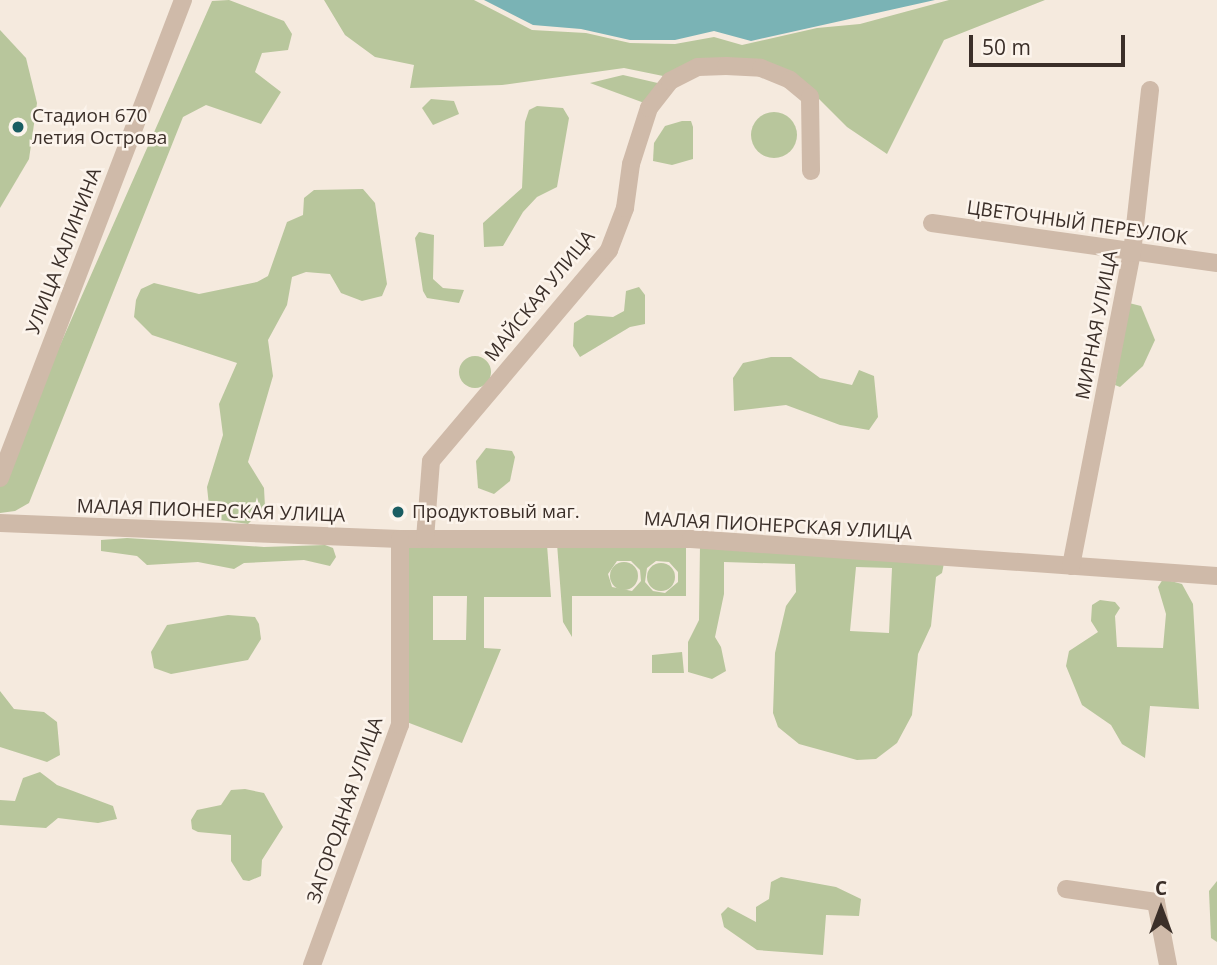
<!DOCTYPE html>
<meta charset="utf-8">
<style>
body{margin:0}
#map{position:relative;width:1217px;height:965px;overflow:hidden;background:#f5eade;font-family:"Open Sans",sans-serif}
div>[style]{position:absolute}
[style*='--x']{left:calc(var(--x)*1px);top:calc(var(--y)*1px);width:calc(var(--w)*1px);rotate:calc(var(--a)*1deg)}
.green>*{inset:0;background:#b8c69c}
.round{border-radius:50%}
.water>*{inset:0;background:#7ab3b5}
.minor>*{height:18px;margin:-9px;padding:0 9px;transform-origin:9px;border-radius:9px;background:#cfbaa9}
.dots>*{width:19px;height:19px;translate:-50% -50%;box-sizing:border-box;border:4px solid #fcf4ec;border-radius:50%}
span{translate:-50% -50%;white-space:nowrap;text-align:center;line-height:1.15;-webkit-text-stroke:5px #fcf4ec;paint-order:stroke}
.poi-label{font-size:19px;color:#3b2f29}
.left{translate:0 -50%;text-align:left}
.street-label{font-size:19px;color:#3b2f29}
.north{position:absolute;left:1126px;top:874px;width:70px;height:70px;-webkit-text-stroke:5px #fcf4ec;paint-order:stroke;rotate:0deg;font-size:19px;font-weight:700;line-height:28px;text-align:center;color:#3b2f29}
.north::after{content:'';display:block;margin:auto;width:24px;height:32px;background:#3b2f29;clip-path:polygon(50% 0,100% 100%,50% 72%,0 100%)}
.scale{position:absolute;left:969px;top:35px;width:156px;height:32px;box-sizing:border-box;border:4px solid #3b2f29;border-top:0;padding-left:9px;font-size:21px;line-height:24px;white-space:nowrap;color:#3b2f29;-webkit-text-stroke:5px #fcf4ec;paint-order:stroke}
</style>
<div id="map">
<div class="green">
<i style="clip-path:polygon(229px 0,284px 21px,292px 34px,288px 50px,262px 53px,255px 72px,281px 92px,261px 124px,206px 105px,183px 117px,29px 503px,15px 511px,0 513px,0 481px,212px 1px)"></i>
<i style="clip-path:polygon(324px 0,474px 0,532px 30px,586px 33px,630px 43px,675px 44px,714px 37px,742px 45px,817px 28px,860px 24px,949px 0,1045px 0,944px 40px,887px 154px,847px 127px,812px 92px,762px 63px,668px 77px,624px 68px,502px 85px,410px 88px,414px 65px,375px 57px,345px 35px)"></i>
<i style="clip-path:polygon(0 30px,26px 58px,37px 103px,29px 159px,0 208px)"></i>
<i style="clip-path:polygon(623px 75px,662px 84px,647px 104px,590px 83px)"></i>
<i style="clip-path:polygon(431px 99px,454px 101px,459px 114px,433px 125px,422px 108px)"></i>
<i style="clip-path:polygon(537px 106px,563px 108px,569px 118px,557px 187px,537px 197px,523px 212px,503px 246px,484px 247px,483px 223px,522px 188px,525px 122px,529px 110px)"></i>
<i class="round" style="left:751px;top:112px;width:46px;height:46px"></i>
<i style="clip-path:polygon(682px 121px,691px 121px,693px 127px,693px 159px,672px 165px,653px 161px,654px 143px,665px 126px)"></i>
<i style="clip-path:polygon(363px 189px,375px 203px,387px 284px,382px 296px,362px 301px,341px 293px,330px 274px,306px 272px,292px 277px,287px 305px,268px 340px,273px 376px,248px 462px,264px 488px,265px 507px,248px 524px,220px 520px,210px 515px,207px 487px,223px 435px,219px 404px,237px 363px,152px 335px,134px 317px,136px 300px,141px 289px,154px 283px,199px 294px,257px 282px,268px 276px,287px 222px,303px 215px,304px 198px,314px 190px)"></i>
<i style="clip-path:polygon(419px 232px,434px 235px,433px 279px,443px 288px,464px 290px,459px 303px,427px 298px,423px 291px,415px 238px)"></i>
<i style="clip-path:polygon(639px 287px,645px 295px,645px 324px,630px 327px,580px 357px,573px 346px,574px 323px,587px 315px,613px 317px,624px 311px,626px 291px)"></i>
<i style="clip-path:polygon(1129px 303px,1141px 306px,1155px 340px,1143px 366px,1120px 387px,1115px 385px)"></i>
<i class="round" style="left:459px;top:356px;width:32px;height:32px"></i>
<i style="clip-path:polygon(771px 357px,791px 357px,820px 378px,852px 385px,859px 370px,874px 376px,878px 417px,869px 430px,840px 425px,786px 405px,734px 411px,733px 378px,743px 363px)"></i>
<i style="clip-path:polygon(486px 448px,512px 451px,515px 457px,510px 481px,494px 494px,478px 488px,476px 461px)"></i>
<i style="clip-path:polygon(127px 538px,264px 547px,325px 545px,333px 548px,336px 557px,330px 566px,304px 560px,244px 563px,234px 569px,198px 562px,147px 565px,137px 556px,101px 551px,101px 540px)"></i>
<i style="clip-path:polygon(evenodd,405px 544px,547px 545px,551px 597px,484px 597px,484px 648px,501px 649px,462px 743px,404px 721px,405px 544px,433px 596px,467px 596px,466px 640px,433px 640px,433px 596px)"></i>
<i style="clip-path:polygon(evenodd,557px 544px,686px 544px,686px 596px,572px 596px,572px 637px,563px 622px,557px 544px,617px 561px,631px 561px,640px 570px,641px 581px,632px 591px,612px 587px,608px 574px,617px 561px,557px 544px,656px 561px,669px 562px,678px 572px,678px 582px,665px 593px,653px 591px,645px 582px,647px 568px,656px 561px)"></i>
<i style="clip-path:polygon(evenodd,700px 545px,944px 563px,942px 573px,936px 577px,931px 626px,918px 654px,912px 715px,897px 743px,876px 759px,857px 760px,799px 744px,778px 727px,773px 713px,775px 653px,786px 606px,796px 592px,795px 564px,724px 562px,724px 594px,715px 637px,721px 647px,726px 671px,712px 679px,688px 672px,688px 642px,699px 620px,700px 545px,856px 567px,892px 568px,889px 633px,850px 631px,856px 567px)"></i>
<i class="round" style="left:610px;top:562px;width:28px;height:28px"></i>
<i class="round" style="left:647px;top:563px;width:28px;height:28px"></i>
<i style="clip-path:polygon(1163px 579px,1182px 584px,1193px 604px,1199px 709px,1150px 706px,1145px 758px,1122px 744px,1111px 725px,1082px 705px,1066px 666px,1069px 651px,1098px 632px,1091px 621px,1092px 605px,1100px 600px,1115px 602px,1120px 608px,1115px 616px,1117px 647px,1163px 648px,1166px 614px,1158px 587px)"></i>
<i style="clip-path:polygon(228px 615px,255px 617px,259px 624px,261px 639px,248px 660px,171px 674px,154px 668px,151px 652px,167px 625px)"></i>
<i style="clip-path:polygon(682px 652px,684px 673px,652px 673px,652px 655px)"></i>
<i style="clip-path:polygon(0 691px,14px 709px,44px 712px,57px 722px,60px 755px,47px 762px,0 747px)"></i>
<i style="clip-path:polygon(40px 772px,57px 785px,113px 806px,117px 819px,98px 823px,58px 818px,46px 828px,0 825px,0 800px,15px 801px,23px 778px)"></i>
<i style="clip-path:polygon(245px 789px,264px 793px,283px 827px,262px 860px,261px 876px,249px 881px,243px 880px,231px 861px,231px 835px,198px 832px,192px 829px,191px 820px,197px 810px,221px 805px,231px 790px)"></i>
<i style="clip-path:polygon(781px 877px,836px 887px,861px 899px,859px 916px,826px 915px,823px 955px,757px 950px,724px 927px,721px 914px,728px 907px,756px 922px,756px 907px,769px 899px,771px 882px)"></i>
<i style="clip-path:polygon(1217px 881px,1217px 942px,1211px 938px,1209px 891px)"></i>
</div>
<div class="water">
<i style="clip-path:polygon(484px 0,935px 0,751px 41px,714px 31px,675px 40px,630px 40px,581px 29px,533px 25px)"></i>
</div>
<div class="minor">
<i style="--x:932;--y:223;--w:288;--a:8"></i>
<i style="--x:0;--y:478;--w:512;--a:-69.05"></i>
<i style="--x:0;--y:523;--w:400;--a:2.3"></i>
<i style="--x:400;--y:539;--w:291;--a:0"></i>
<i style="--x:691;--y:539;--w:527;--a:4.02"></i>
<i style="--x:425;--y:539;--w:78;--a:-85.6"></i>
<i style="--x:431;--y:461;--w:276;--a:-49.8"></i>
<i style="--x:609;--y:250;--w:45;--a:-69.1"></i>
<i style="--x:625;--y:208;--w:44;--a:-82.2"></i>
<i style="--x:631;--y:164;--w:59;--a:-72.2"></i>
<i style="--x:649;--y:108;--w:34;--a:-52"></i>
<i style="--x:670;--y:81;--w:31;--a:-27"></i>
<i style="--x:698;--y:67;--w:28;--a:-2"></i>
<i style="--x:726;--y:66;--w:35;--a:3"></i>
<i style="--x:761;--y:68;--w:31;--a:22"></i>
<i style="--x:790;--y:80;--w:26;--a:40"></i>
<i style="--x:810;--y:97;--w:74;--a:89.2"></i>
<i style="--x:1071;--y:566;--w:319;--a:-79"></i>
<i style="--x:1132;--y:253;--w:164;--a:-83.7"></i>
<i style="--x:1066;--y:889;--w:91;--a:8.2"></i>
<i style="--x:1156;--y:902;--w:64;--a:79.2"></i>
<i style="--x:312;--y:965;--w:256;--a:-69.9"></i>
<i style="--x:400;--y:725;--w:186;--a:-90"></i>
</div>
<div class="dots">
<i style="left:18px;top:127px;background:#1a5d62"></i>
<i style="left:398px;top:512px;background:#1a5d62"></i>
</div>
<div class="poi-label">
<span class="left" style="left:32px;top:127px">Стадион 670<br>летия Острова</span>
<span class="left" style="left:412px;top:512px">Продуктовый маг.</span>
</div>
<div class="street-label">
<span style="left:1077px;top:223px;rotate:8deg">ЦВЕТОЧНЫЙ ПЕРЕУЛОК</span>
<span style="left:64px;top:251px;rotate:-69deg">УЛИЦА КАЛИНИНА</span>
<span style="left:540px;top:296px;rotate:-51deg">МАЙСКАЯ УЛИЦА</span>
<span style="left:1097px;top:325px;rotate:-79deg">МИРНАЯ УЛИЦА</span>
<span style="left:211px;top:511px;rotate:2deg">МАЛАЯ ПИОНЕРСКАЯ УЛИЦА</span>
<span style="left:778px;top:526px;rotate:3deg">МАЛАЯ ПИОНЕРСКАЯ УЛИЦА</span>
<span style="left:345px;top:810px;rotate:-71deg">ЗАГОРОДНАЯ УЛИЦА</span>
</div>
<div class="north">С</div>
<div class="scale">50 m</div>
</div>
